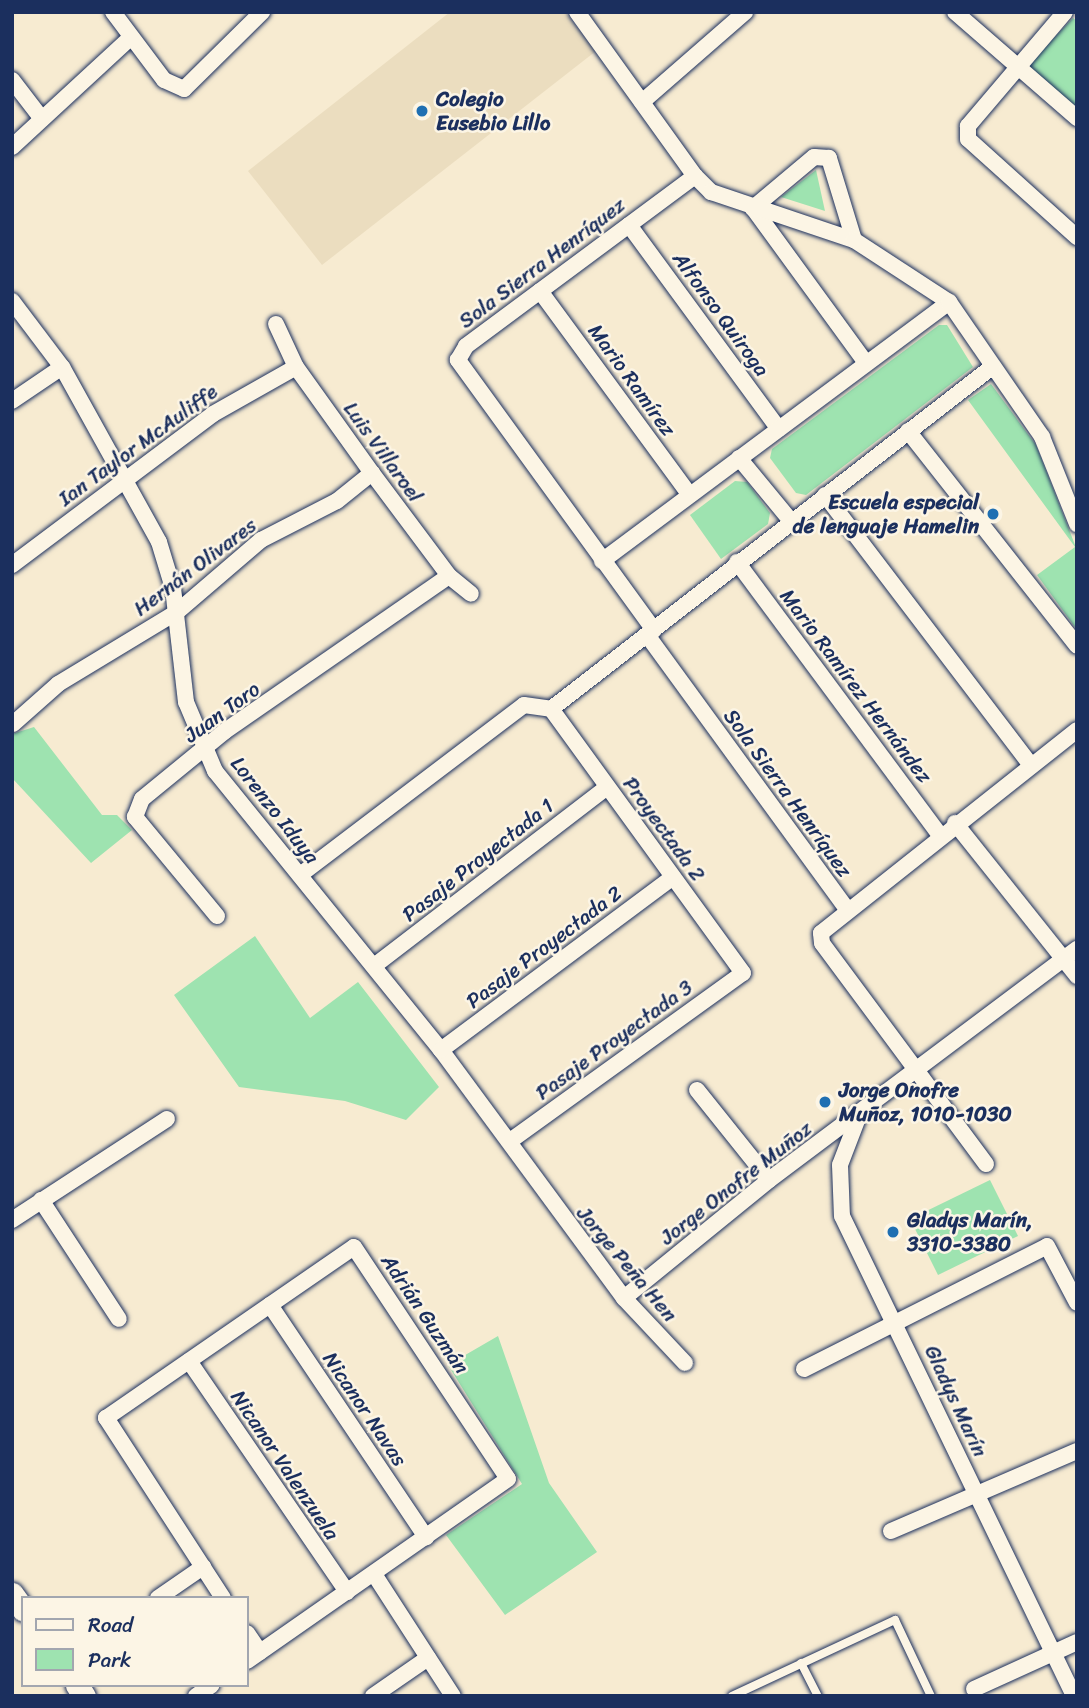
<!DOCTYPE html>
<meta charset="utf-8">
<style>
body{margin:0}
#map{position:relative;width:1089px;height:1708px;overflow:hidden;background:#f7ebd1;font-family:Sriracha,sans-serif}
div>[style]{position:absolute}
[style*='--x']{left:calc(var(--x)*1px);top:calc(var(--y)*1px);width:calc(var(--w)*1px);rotate:calc(var(--a)*1deg)}
.built>*{inset:0;background:#ebddbf}
.green>*{inset:0;background:#9ee3b0}
.roads{filter:drop-shadow(0 0 2px #1b2f5e) drop-shadow(0 0 2px #1b2f5e)}
.lane>*{height:8px;margin:-4px;padding:0 4px;transform-origin:4px;border-radius:4px;background:#fcf5e5}
.street>*{height:16px;margin:-8px;padding:0 8px;transform-origin:8px;border-radius:8px;background:#fcf5e5}
.secondary>*{height:23px;margin:-11.5px;padding:0 11.5px;transform-origin:11.5px;border-radius:11.5px;background:#fcf5e5}
.dots>*{width:19px;height:19px;translate:-50% -50%;box-sizing:border-box;border:4px solid #fcf5e5;border-radius:50%}
span{translate:-50% -50%;white-space:nowrap;text-align:center;line-height:1.15;-webkit-text-stroke:5px #fcf5e5;paint-order:stroke}
.poi-label{font-size:21px;color:#1b2f5e;font-weight:700}
.left{translate:0 -50%;text-align:left}
.right{translate:-100% -50%;text-align:right}
.street-label{font-size:21px;color:#1b2f5e}
.frame{position:absolute;inset:0;border:14px solid #1b2f5e;pointer-events:none}
.legend{position:absolute;left:21px;top:1596px;width:228px;height:91px;box-sizing:border-box;background:#fcf5e5;border:2px solid #a2a6af;margin:0;padding:9px 12px;list-style:none;font-size:21px;color:#1b2f5e}
.legend li{display:flex;align-items:center;gap:14px;height:35px}
.legend b{width:35px;border:2px solid #a2a6af}
</style>
<div id="map">
<div class="built">
<i style="clip-path:polygon(450px 12px,565px 12px,596px 51px,322px 265px,248px 171px)"></i>
</div>
<div class="green">
<i style="clip-path:polygon(1073px 18px,1077px 21px,1077px 111px,1028px 65px)"></i>
<i style="clip-path:polygon(816px 170px,825px 211px,781px 197px)"></i>
<i style="clip-path:polygon(939px 325px,947px 325px,973px 367px,806px 495px,796px 493px,770px 458px,772px 449px)"></i>
<i style="clip-path:polygon(991px 384px,1036px 445px,1077px 550px,1077px 630px,1037px 575px,1075px 547px,968px 400px)"></i>
<i style="clip-path:polygon(735px 481px,747px 482px,770px 513px,768px 524px,721px 559px,690px 515px)"></i>
<i style="clip-path:polygon(34px 727px,102px 815px,117px 815px,132px 830px,91px 863px,12px 778px,12px 734px)"></i>
<i style="clip-path:polygon(255px 936px,310px 1018px,358px 982px,439px 1087px,406px 1120px,345px 1101px,239px 1087px,174px 995px)"></i>
<i style="clip-path:polygon(990px 1180px,1018px 1236px,938px 1275px,910px 1219px)"></i>
<i style="clip-path:polygon(498px 1336px,549px 1483px,597px 1552px,505px 1615px,446px 1535px,522px 1484px,448px 1365px)"></i>
</div>
<div class="roads">
<div class="lane">
<i style="--x:801;--y:1663;--w:37;--a:63"></i>
<i style="--x:732;--y:1696;--w:180;--a:-25"></i>
<i style="--x:895;--y:1620;--w:84;--a:64.7"></i>
</div>
<div class="street">
<i style="--x:113;--y:12;--w:85;--a:53.1"></i>
<i style="--x:164;--y:80;--w:22;--a:24"></i>
<i style="--x:184;--y:89;--w:110;--a:-44.6"></i>
<i style="--x:577;--y:12;--w:202;--a:54.3"></i>
<i style="--x:955;--y:12;--w:162;--a:41"></i>
<i style="--x:1065;--y:12;--w:150;--a:130.4"></i>
<i style="--x:968;--y:126;--w:13;--a:90"></i>
<i style="--x:968;--y:139;--w:147;--a:42"></i>
<i style="--x:12;--y:80;--w:49;--a:52.4"></i>
<i style="--x:642;--y:102;--w:137;--a:-41.1"></i>
<i style="--x:12;--y:147;--w:162;--a:-42.7"></i>
<i style="--x:629;--y:225;--w:253;--a:53.7"></i>
<i style="--x:854;--y:240;--w:86;--a:-107"></i>
<i style="--x:829;--y:158;--w:15;--a:-176"></i>
<i style="--x:814;--y:157;--w:80;--a:140.1"></i>
<i style="--x:753;--y:208;--w:192;--a:53.9"></i>
<i style="--x:540;--y:291;--w:253;--a:53.7"></i>
<i style="--x:12;--y:301;--w:83;--a:52.9"></i>
<i style="--x:62;--y:367;--w:200;--a:61"></i>
<i style="--x:159;--y:542;--w:48;--a:73.1"></i>
<i style="--x:173;--y:588;--w:115;--a:83.5"></i>
<i style="--x:186;--y:702;--w:75;--a:67.2"></i>
<i style="--x:215;--y:771;--w:359;--a:51"></i>
<i style="--x:441;--y:1050;--w:308;--a:53.6"></i>
<i style="--x:624;--y:1298;--w:89;--a:46.8"></i>
<i style="--x:276;--y:324;--w:47;--a:65.1"></i>
<i style="--x:296;--y:367;--w:130;--a:54.4"></i>
<i style="--x:372;--y:473;--w:129;--a:53.2"></i>
<i style="--x:449;--y:576;--w:28;--a:39"></i>
<i style="--x:12;--y:401;--w:60;--a:-34.2"></i>
<i style="--x:908;--y:431;--w:273;--a:51.8"></i>
<i style="--x:739;--y:458;--w:82;--a:50.5"></i>
<i style="--x:825;--y:495;--w:340;--a:52.7"></i>
<i style="--x:602;--y:561;--w:433;--a:-36.7"></i>
<i style="--x:737;--y:562;--w:340;--a:53.4"></i>
<i style="--x:12;--y:565;--w:251;--a:-36.9"></i>
<i style="--x:213;--y:414;--w:95;--a:-29.5"></i>
<i style="--x:654;--y:630;--w:334;--a:-126"></i>
<i style="--x:458;--y:360;--w:16;--a:-60"></i>
<i style="--x:466;--y:346;--w:285;--a:-36.6"></i>
<i style="--x:695;--y:176;--w:23;--a:45"></i>
<i style="--x:711;--y:192;--w:151;--a:18.6"></i>
<i style="--x:854;--y:240;--w:113;--a:33.1"></i>
<i style="--x:949;--y:302;--w:164;--a:55.4"></i>
<i style="--x:1042;--y:437;--w:94;--a:68.1"></i>
<i style="--x:647;--y:635;--w:338;--a:53.9"></i>
<i style="--x:13;--y:724;--w:60;--a:-41.6"></i>
<i style="--x:58;--y:684;--w:139;--a:-31.2"></i>
<i style="--x:177;--y:612;--w:111;--a:-40.6"></i>
<i style="--x:261;--y:540;--w:85;--a:-27.2"></i>
<i style="--x:337;--y:501;--w:45;--a:-38.7"></i>
<i style="--x:955;--y:823;--w:196;--a:51.4"></i>
<i style="--x:300;--y:875;--w:281;--a:-37.2"></i>
<i style="--x:524;--y:705;--w:27;--a:8"></i>
<i style="--x:551;--y:709;--w:558;--a:-37.79"></i>
<i style="--x:217;--y:916;--w:129;--a:-129.6"></i>
<i style="--x:135;--y:817;--w:19;--a:-69"></i>
<i style="--x:142;--y:799;--w:107;--a:-39.3"></i>
<i style="--x:225;--y:731;--w:272;--a:-34.7"></i>
<i style="--x:374;--y:966;--w:294;--a:-37.5"></i>
<i style="--x:441;--y:1050;--w:289;--a:-36.7"></i>
<i style="--x:697;--y:1090;--w:115;--a:51.3"></i>
<i style="--x:858;--y:1118;--w:50;--a:111"></i>
<i style="--x:840;--y:1165;--w:51;--a:87.8"></i>
<i style="--x:842;--y:1216;--w:533;--a:64.2"></i>
<i style="--x:510;--y:1141;--w:287;--a:-35.8"></i>
<i style="--x:743;--y:973;--w:326;--a:-126"></i>
<i style="--x:986;--y:1164;--w:275;--a:-126.6"></i>
<i style="--x:822;--y:943;--w:10;--a:-96"></i>
<i style="--x:821;--y:933;--w:327;--a:-38.4"></i>
<i style="--x:41;--y:1200;--w:142;--a:56.8"></i>
<i style="--x:12;--y:1220;--w:185;--a:-33.1"></i>
<i style="--x:624;--y:1298;--w:187;--a:-39.1"></i>
<i style="--x:769;--y:1180;--w:385;--a:-36.9"></i>
<i style="--x:270;--y:1305;--w:280;--a:56.1"></i>
<i style="--x:189;--y:1361;--w:280;--a:55.6"></i>
<i style="--x:804;--y:1369;--w:272;--a:-26.8"></i>
<i style="--x:1047;--y:1246;--w:64;--a:62.2"></i>
<i style="--x:891;--y:1531;--w:202;--a:-23.3"></i>
<i style="--x:374;--y:1574;--w:145;--a:57.1"></i>
<i style="--x:158;--y:1598;--w:55;--a:-34.6"></i>
<i style="--x:223;--y:1598;--w:215;--a:-123"></i>
<i style="--x:106;--y:1418;--w:301;--a:-34.6"></i>
<i style="--x:354;--y:1247;--w:278;--a:56.4"></i>
<i style="--x:508;--y:1479;--w:318;--a:145.1"></i>
<i style="--x:247;--y:1633;--w:23;--a:56"></i>
<i style="--x:974;--y:1689;--w:113;--a:-24.5"></i>
<i style="--x:196;--y:1696;--w:19;--a:-35"></i>
<i style="--x:373;--y:1696;--w:67;--a:-34.6"></i>
</div>
<div class="secondary">
<i style="--x:12;--y:1594;--w:19;--a:54"></i>
<i style="--x:77;--y:1685;--w:13;--a:58"></i>
</div>
</div>
<div class="dots">
<i style="left:422px;top:111px;background:#1f6fb2"></i>
<i style="left:993px;top:514px;background:#1f6fb2"></i>
<i style="left:825px;top:1102px;background:#1f6fb2"></i>
<i style="left:893px;top:1232px;background:#1f6fb2"></i>
</div>
<div class="poi-label">
<span class="left" style="left:436px;top:111px">Colegio<br>Eusebio Lillo</span>
<span class="right" style="left:979px;top:514px">Escuela especial<br>de lenguaje Hamelin</span>
<span class="left" style="left:839px;top:1102px">Jorge Onofre<br>Muñoz, 1010-1030</span>
<span class="left" style="left:907px;top:1232px">Gladys Marín,<br>3310-3380</span>
</div>
<div class="street-label">
<span style="left:542px;top:263px;rotate:-37deg">Sola Sierra Henríquez</span>
<span style="left:721px;top:314px;rotate:54deg">Alfonso Quiroga</span>
<span style="left:632px;top:380px;rotate:54deg">Mario Ramírez</span>
<span style="left:138px;top:445px;rotate:-36deg">Ian Taylor McAuliffe</span>
<span style="left:383px;top:452px;rotate:54deg">Luis Villaroel</span>
<span style="left:195px;top:567px;rotate:-37deg">Hernán Olivares</span>
<span style="left:856px;top:686px;rotate:53deg">Mario Ramírez Hernández</span>
<span style="left:222px;top:712px;rotate:-36deg">Juan Toro</span>
<span style="left:788px;top:793px;rotate:54deg">Sola Sierra Henríquez</span>
<span style="left:275px;top:810px;rotate:52deg">Lorenzo Iduya</span>
<span style="left:664px;top:829px;rotate:54deg">Proyectada 2</span>
<span style="left:478px;top:860px;rotate:-38deg">Pasaje Proyectada 1</span>
<span style="left:544px;top:947px;rotate:-37deg">Pasaje Proyectada 2</span>
<span style="left:614px;top:1040px;rotate:-36deg">Pasaje Proyectada 3</span>
<span style="left:736px;top:1183px;rotate:-38deg">Jorge Onofre Muñoz</span>
<span style="left:627px;top:1264px;rotate:50deg">Jorge Peña Hen</span>
<span style="left:425px;top:1314px;rotate:56deg">Adrián Guzmán</span>
<span style="left:956px;top:1401px;rotate:65deg">Gladys Marín</span>
<span style="left:365px;top:1409px;rotate:56deg">Nicanor Navas</span>
<span style="left:285px;top:1465px;rotate:56deg">Nicanor Valenzuela</span>
</div>
<div class="frame"></div>
<ul class="legend">
<li><b style="height:9px;background:#fcf5e5"></b>Road</li>
<li><b style="height:19px;background:#9ee3b0"></b>Park</li>
</ul>
</div>
